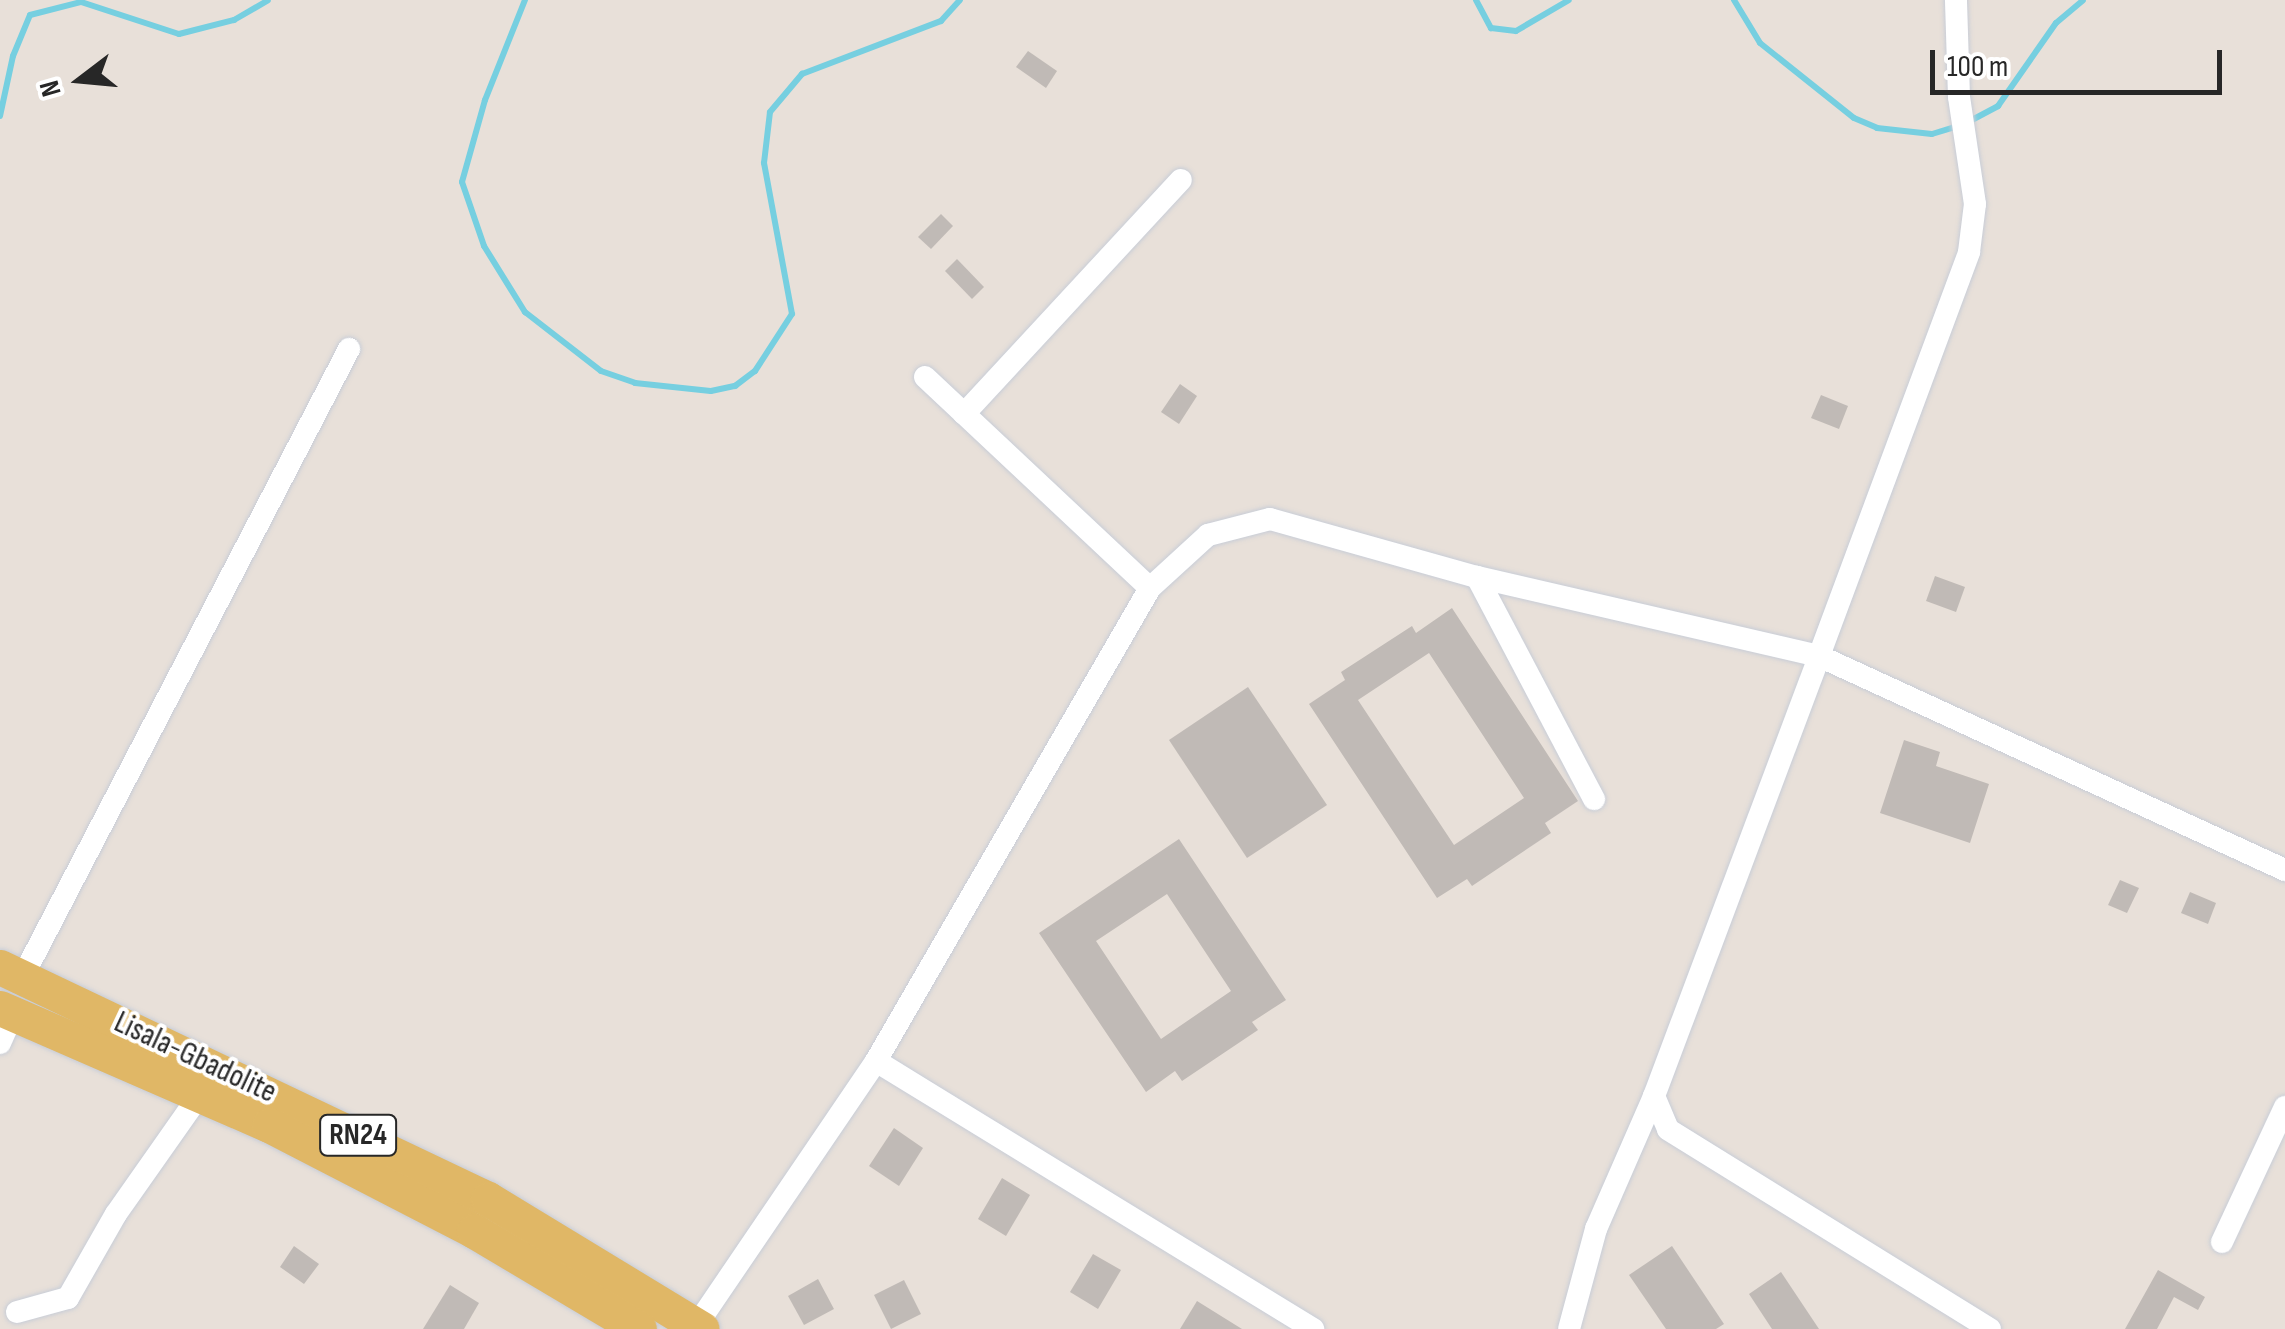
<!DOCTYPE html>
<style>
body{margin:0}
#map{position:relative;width:2285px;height:1329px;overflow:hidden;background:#e8e0d9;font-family:"Sofia Sans Condensed",sans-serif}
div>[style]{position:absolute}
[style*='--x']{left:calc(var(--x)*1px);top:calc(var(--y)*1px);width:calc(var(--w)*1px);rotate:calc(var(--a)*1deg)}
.stream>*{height:6px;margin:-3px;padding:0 3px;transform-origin:3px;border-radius:3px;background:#76cfe0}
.building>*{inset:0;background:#c0bab6}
.roads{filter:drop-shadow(0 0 2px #c8cdd7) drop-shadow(0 0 2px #c8cdd7)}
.minor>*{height:22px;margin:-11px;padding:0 11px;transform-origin:11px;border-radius:11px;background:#fff}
.primary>*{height:35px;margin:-17.5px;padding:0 17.5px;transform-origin:17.5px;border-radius:17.5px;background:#e0b766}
span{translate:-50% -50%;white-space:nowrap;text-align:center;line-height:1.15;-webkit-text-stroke:8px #fff;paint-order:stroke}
.shield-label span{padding:2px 8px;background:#fff;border:2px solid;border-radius:8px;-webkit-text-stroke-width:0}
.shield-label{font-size:30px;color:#272727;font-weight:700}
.street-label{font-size:32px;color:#272727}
.north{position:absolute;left:30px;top:30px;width:100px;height:100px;-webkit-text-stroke:8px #fff;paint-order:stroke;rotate:254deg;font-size:28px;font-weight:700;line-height:40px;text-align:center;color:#272727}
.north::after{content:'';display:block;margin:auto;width:35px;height:45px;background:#272727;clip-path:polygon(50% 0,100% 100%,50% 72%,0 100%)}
.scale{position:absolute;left:1930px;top:50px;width:292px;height:45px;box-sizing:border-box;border:5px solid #272727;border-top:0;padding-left:12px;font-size:30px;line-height:35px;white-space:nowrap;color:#272727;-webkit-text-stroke:8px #fff;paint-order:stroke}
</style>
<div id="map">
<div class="stream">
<i style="--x:525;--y:0;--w:108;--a:111.8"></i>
<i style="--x:485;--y:100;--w:85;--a:105.7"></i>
<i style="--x:462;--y:182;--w:68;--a:71"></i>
<i style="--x:484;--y:246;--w:78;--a:58.2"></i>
<i style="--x:525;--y:312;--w:96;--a:37.8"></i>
<i style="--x:601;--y:371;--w:36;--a:19"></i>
<i style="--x:635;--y:383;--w:76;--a:6"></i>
<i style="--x:711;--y:391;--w:25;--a:-12"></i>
<i style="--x:735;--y:386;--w:25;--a:-37"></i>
<i style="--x:755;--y:371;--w:68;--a:-57"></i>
<i style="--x:792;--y:314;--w:154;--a:-100.5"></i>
<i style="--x:764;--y:163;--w:51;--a:-83.3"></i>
<i style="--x:770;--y:112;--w:50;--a:-49.9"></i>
<i style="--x:802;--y:74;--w:149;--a:-20.9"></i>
<i style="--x:941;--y:21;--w:28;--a:-48"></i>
<i style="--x:1476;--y:0;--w:32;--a:62"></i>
<i style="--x:1491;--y:28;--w:25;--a:7"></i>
<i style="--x:1516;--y:31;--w:61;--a:-30.3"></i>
<i style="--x:1734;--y:0;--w:50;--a:58.8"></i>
<i style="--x:1760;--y:43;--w:120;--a:38.6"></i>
<i style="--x:1854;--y:118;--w:25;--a:23"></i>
<i style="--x:1877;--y:128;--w:55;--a:6.2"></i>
<i style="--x:1932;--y:134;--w:27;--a:-17"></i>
<i style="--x:0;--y:116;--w:61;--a:-77.8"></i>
<i style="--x:13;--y:56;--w:44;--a:-67.5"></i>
<i style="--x:30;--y:15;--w:53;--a:-14.3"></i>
<i style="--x:81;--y:2;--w:103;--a:18.1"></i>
<i style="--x:179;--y:34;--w:57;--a:-14.3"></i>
<i style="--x:234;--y:20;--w:39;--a:-30"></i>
<i style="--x:1970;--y:121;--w:32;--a:-28"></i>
<i style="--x:1998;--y:106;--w:101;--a:-55.1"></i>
<i style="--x:2056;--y:23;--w:35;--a:-40"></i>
</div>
<div class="building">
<i style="clip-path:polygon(1028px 51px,1057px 71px,1046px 88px,1016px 67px)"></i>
<i style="clip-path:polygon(941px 214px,953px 226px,931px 249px,918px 237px)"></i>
<i style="clip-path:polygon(957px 259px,984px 287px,972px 299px,945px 271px)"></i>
<i style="clip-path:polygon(1180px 384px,1197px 396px,1179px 424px,1161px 412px)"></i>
<i style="clip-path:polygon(1821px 395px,1848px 406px,1839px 429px,1811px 418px)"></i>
<i style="clip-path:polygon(1935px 576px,1965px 587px,1956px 612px,1926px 601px)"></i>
<i style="clip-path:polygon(evenodd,1452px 608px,1578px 801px,1545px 823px,1551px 833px,1472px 886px,1467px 879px,1437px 898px,1309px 704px,1345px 680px,1341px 672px,1412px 626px,1416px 633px,1452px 608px,1429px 653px,1524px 798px,1454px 845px,1358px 700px,1429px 653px)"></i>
<i style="clip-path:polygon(1248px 687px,1327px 805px,1247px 858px,1169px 740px)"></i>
<i style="clip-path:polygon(1904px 740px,1940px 752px,1936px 766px,1989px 784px,1970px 843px,1880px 813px)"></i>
<i style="clip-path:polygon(evenodd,1179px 839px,1286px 1000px,1252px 1022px,1258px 1030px,1182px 1081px,1175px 1071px,1146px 1092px,1039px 933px,1179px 839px,1167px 894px,1231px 991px,1161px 1039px,1096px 941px,1167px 894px)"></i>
<i style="clip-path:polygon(2120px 880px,2139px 888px,2127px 913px,2108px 905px)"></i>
<i style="clip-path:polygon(2190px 892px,2216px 903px,2208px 924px,2181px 913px)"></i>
<i style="clip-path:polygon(894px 1128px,923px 1148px,899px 1186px,869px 1166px)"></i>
<i style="clip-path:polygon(1002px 1178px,1030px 1195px,1006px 1236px,978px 1219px)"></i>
<i style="clip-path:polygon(294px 1246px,319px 1264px,304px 1284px,280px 1267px)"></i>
<i style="clip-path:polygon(1672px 1246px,1724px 1324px,1716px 1329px,1666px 1329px,1629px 1275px)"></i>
<i style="clip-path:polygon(1093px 1254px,1121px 1270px,1098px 1309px,1070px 1292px)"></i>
<i style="clip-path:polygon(2158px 1270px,2205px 1297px,2198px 1310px,2174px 1297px,2157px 1329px,2125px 1329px)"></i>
<i style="clip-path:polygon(1781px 1272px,1819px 1329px,1772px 1329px,1749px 1294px)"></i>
<i style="clip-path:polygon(818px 1279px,834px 1309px,804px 1325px,788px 1296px)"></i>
<i style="clip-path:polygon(904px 1280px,921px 1314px,891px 1329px,874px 1295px)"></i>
<i style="clip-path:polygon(450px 1285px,479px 1303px,464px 1329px,423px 1329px)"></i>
<i style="clip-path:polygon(1197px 1301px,1242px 1329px,1180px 1329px)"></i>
</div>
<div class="roads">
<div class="minor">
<i style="--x:925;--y:377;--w:308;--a:43.2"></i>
<i style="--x:964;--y:414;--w:319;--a:-47.2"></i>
<i style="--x:1477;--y:577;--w:251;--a:62.2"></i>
<i style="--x:22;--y:978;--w:709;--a:-62.53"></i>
<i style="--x:0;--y:1043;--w:32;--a:-66"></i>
<i style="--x:876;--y:1061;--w:513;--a:31.52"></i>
<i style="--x:2222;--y:1242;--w:149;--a:-65"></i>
<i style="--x:17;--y:1312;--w:53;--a:-15.4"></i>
<i style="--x:68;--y:1298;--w:97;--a:-60.3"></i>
<i style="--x:116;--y:1214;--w:144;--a:-54.9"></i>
<i style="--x:694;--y:1329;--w:324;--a:-55.8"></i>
<i style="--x:876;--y:1061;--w:547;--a:-59.92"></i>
<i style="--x:1150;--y:588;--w:79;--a:-42.4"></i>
<i style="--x:1208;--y:535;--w:64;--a:-14.5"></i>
<i style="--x:1270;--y:519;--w:215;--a:15.7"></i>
<i style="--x:1477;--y:577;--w:351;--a:13"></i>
<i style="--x:1819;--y:656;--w:431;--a:-69.6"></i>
<i style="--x:1969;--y:252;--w:48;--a:-82.9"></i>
<i style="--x:1975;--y:204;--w:108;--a:-98.5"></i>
<i style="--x:1959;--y:97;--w:97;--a:-91.8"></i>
<i style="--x:1569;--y:1329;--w:104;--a:-74.9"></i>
<i style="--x:1596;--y:1229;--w:145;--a:-66.4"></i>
<i style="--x:1990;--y:1329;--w:379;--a:-148.2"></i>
<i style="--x:1668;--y:1129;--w:36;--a:-113"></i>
<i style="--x:1654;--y:1096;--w:470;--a:-69.4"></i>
<i style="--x:1819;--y:656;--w:513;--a:24.67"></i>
</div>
<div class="primary">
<i style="--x:0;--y:967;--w:540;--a:25.43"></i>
<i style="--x:488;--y:1199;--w:250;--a:31.3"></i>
<i style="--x:0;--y:1008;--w:293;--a:23.5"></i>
<i style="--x:269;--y:1125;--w:231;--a:27.3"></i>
<i style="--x:474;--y:1231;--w:192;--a:30.7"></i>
</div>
</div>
<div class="shield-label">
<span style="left:358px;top:1135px">RN24</span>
</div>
<div class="street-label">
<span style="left:195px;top:1058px;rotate:25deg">Lisala-Gbadolite</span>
</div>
<div class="north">N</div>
<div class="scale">100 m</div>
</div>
